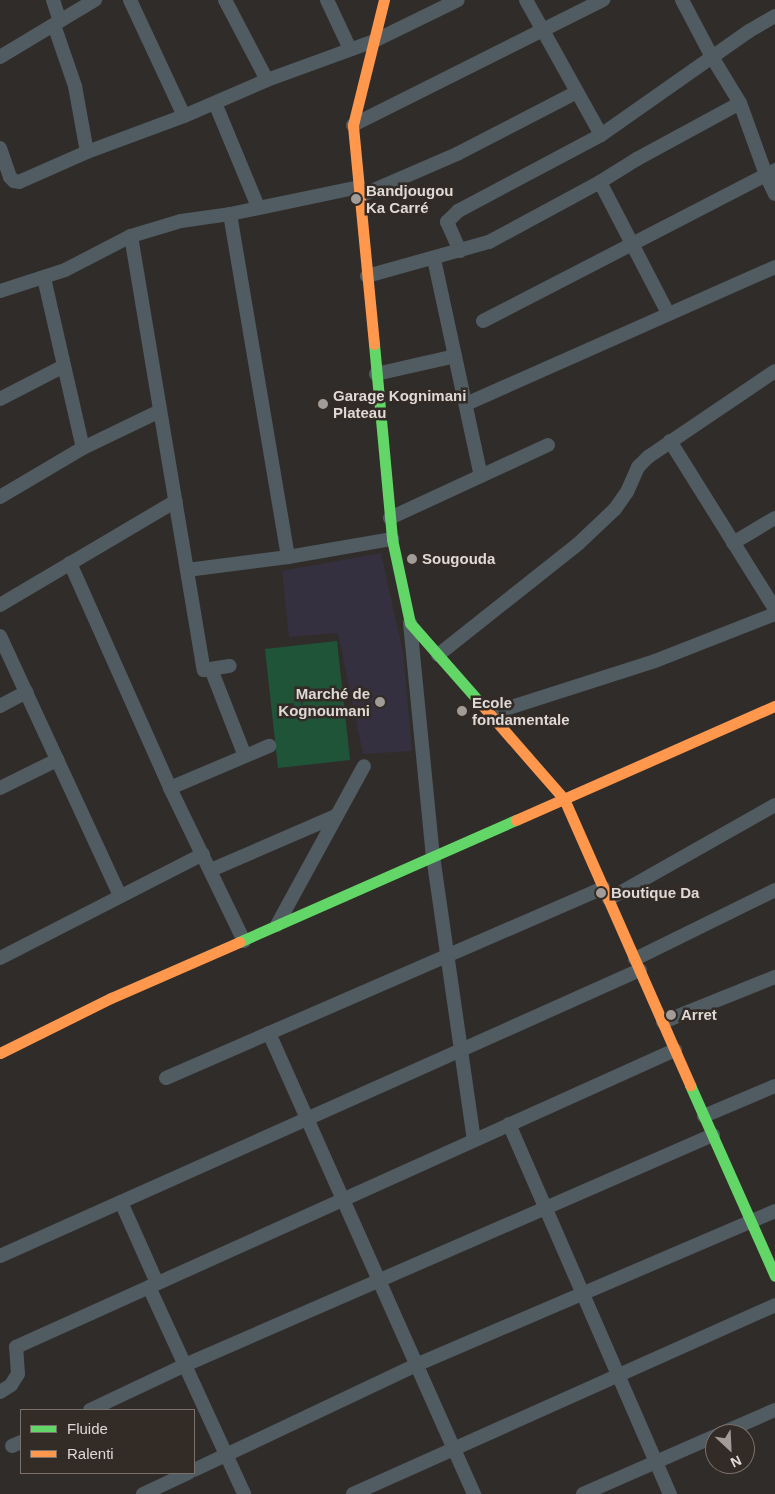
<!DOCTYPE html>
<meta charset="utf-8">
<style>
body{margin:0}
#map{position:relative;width:775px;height:1494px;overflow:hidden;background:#302c29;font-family:Arial,sans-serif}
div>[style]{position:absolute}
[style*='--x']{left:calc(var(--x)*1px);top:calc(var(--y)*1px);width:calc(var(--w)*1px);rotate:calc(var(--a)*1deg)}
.commercial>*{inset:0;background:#35303f}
.green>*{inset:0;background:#205439}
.street>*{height:14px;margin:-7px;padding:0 7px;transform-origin:7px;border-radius:7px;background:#505c61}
.fast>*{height:11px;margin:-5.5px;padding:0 5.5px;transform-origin:5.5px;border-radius:5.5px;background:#63d668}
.slow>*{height:11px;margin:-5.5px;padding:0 5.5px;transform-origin:5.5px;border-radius:5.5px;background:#ff974d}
.dots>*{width:14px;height:14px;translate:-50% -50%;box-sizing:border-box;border:2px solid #332b26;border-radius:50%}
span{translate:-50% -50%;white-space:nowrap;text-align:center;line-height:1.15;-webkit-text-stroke:5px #332b26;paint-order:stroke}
.poi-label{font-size:15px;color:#dfd9d6;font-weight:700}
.left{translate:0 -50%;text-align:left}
.right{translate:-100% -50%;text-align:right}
.legend{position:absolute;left:20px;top:1409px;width:175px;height:65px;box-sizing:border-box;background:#332b26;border:1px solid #78716c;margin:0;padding:6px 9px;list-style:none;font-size:15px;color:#dfd9d6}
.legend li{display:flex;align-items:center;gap:10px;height:25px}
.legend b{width:25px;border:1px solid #78716c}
.north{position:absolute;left:705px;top:1424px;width:50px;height:50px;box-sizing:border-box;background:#332b26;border:1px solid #78716c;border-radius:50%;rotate:155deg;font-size:14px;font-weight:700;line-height:20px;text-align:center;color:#dfd9d6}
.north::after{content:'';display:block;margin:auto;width:18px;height:22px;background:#a29c99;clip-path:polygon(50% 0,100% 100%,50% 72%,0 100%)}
</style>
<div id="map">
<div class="commercial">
<i style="clip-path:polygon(381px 553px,403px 652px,412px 751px,363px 754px,338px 633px,289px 637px,282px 571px)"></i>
</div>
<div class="green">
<i style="clip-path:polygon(337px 641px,350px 760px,278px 768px,265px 649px)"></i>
</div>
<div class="street">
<i style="--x:53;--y:0;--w:22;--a:72"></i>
<i style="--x:130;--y:0;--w:128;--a:65"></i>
<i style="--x:225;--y:0;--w:90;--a:62.3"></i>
<i style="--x:327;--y:0;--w:54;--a:64.9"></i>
<i style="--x:526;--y:0;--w:154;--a:60.9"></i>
<i style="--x:682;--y:0;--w:64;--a:62.2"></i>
<i style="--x:712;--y:57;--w:54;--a:58.7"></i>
<i style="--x:740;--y:103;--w:77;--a:70.1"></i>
<i style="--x:766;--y:175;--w:21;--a:65"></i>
<i style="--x:54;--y:25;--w:65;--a:71"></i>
<i style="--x:75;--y:86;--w:67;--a:79.7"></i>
<i style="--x:0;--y:57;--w:111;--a:-31"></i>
<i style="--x:215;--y:103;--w:113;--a:67.5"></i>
<i style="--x:353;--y:125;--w:280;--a:-26.6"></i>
<i style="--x:0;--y:148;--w:31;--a:71"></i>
<i style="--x:10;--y:177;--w:6;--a:45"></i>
<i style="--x:14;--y:181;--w:5;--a:11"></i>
<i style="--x:19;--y:182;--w:74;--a:-23.8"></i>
<i style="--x:87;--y:152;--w:103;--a:-20.4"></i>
<i style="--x:184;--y:116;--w:90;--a:-23.4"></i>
<i style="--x:267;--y:80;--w:114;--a:-20"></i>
<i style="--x:374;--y:41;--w:93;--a:-26"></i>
<i style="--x:600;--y:182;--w:148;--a:62.6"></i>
<i style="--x:360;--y:196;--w:106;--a:-23.4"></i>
<i style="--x:457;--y:154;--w:135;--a:-27.3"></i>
<i style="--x:230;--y:214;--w:348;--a:80.4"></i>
<i style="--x:131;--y:236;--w:440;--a:80.5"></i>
<i style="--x:204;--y:670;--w:26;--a:-9"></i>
<i style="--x:460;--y:251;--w:32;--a:-114"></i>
<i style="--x:447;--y:222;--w:16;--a:-45"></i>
<i style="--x:458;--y:211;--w:162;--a:-28"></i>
<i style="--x:601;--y:135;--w:181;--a:-35.1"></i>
<i style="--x:749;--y:31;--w:30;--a:-30"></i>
<i style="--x:434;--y:259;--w:222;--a:77.8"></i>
<i style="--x:367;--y:276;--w:127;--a:-15.6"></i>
<i style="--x:489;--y:242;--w:126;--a:-28.4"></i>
<i style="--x:600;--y:182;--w:44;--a:-31.9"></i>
<i style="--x:637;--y:159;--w:117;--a:-28.5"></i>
<i style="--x:44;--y:278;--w:174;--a:77.1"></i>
<i style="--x:0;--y:291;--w:68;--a:-17.9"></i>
<i style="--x:65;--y:270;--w:74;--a:-27.3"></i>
<i style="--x:131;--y:236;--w:52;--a:-16.7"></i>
<i style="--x:181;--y:221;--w:49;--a:-8.1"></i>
<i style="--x:230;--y:214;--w:132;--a:-11.8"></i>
<i style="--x:483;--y:321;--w:329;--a:-27.3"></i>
<i style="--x:376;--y:374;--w:81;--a:-12.8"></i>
<i style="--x:0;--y:399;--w:72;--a:-27.3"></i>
<i style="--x:466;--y:404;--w:338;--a:-23.9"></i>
<i style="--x:670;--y:441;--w:198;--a:58"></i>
<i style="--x:0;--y:497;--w:96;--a:-30.6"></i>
<i style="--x:83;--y:448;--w:85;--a:-25.7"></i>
<i style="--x:390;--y:518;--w:174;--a:-24.8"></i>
<i style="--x:733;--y:543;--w:49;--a:-30.8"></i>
<i style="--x:70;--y:563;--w:246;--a:66"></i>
<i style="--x:170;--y:788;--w:170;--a:64.2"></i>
<i style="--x:187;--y:570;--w:102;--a:-7.3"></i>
<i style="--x:288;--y:557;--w:106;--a:-9.8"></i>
<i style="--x:0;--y:605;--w:204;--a:-30.6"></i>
<i style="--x:410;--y:623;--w:234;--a:84.4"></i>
<i style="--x:433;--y:856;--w:287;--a:81.8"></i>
<i style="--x:0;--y:636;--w:286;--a:65.2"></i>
<i style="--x:438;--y:655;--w:179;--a:-38.4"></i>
<i style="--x:578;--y:544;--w:51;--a:-43.4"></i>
<i style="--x:615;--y:509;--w:21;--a:-55"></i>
<i style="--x:627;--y:492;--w:27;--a:-66"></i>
<i style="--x:638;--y:467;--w:14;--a:-45"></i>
<i style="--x:648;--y:457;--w:153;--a:-34.1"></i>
<i style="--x:211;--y:669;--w:93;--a:68.7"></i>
<i style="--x:0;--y:706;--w:30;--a:-28"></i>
<i style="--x:490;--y:714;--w:173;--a:-17.8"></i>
<i style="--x:655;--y:661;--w:129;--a:-21.4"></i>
<i style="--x:0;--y:788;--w:64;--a:-26.2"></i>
<i style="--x:170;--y:788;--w:108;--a:-23"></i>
<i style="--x:211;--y:870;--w:136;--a:-23.4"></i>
<i style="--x:609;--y:899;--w:191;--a:-29.5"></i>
<i style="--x:277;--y:925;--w:181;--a:-61.3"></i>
<i style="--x:0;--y:958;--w:228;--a:-27.1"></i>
<i style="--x:635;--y:959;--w:156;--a:-26.2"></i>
<i style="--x:663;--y:1022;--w:121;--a:-21.9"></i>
<i style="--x:269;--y:1033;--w:505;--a:66.03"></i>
<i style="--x:166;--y:1078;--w:477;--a:-23.5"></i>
<i style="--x:704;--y:1116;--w:77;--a:-22.9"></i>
<i style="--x:509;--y:1124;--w:404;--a:66.5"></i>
<i style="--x:121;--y:1202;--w:89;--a:66"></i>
<i style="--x:0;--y:1256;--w:701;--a:-24.08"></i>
<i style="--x:149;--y:1287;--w:228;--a:65.3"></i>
<i style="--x:0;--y:1392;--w:13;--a:-32"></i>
<i style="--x:11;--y:1385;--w:13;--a:-58"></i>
<i style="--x:18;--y:1374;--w:27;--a:-94"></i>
<i style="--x:16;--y:1347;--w:723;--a:-24.26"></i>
<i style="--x:90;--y:1410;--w:105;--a:-25.3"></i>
<i style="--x:185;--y:1365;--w:576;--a:-23.54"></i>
<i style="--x:720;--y:1434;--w:60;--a:-23.6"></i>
<i style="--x:12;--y:1446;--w:10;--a:-24"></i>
<i style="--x:194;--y:1470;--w:246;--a:-25.3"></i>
<i style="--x:416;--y:1365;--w:391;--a:-23.2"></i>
<i style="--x:143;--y:1494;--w:50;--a:-25"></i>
<i style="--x:353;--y:1494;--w:462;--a:-24.1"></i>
<i style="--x:583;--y:1494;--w:144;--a:-23.7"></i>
</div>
<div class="fast">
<i style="--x:374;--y:344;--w:196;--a:84.7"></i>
<i style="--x:392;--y:539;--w:86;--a:77.9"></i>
<i style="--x:410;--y:623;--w:109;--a:48.7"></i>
<i style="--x:239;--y:942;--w:303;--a:-23.8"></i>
<i style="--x:690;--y:1085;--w:209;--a:66"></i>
</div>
<div class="slow">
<i style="--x:374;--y:344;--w:220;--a:-95.5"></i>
<i style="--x:353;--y:125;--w:129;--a:-76.1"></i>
<i style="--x:482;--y:705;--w:125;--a:48.9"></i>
<i style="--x:564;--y:799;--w:313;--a:66.2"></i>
<i style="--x:516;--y:820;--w:283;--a:-23.8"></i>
<i style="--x:0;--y:1053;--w:124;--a:-26.4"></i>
<i style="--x:111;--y:998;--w:140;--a:-23.6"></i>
</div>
<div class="dots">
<i style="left:356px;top:199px;background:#a29c99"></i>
<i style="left:323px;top:404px;background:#a29c99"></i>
<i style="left:412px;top:559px;background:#a29c99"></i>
<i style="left:380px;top:702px;background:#a29c99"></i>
<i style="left:462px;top:711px;background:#a29c99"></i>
<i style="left:601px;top:893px;background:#a29c99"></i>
<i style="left:671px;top:1015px;background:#a29c99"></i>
</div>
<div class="poi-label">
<span class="left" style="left:366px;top:199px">Bandjougou<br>Ka Carré</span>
<span class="left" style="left:333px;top:404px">Garage Kognimani<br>Plateau</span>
<span class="left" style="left:422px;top:559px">Sougouda</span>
<span class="right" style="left:370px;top:702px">Marché de<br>Kognoumani</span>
<span class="left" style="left:472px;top:711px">Ecole<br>fondamentale</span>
<span class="left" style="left:611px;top:893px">Boutique Da</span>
<span class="left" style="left:681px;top:1015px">Arret</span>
</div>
<ul class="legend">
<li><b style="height:6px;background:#63d668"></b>Fluide</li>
<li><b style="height:6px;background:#ff974d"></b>Ralenti</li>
</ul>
<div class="north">N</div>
</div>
